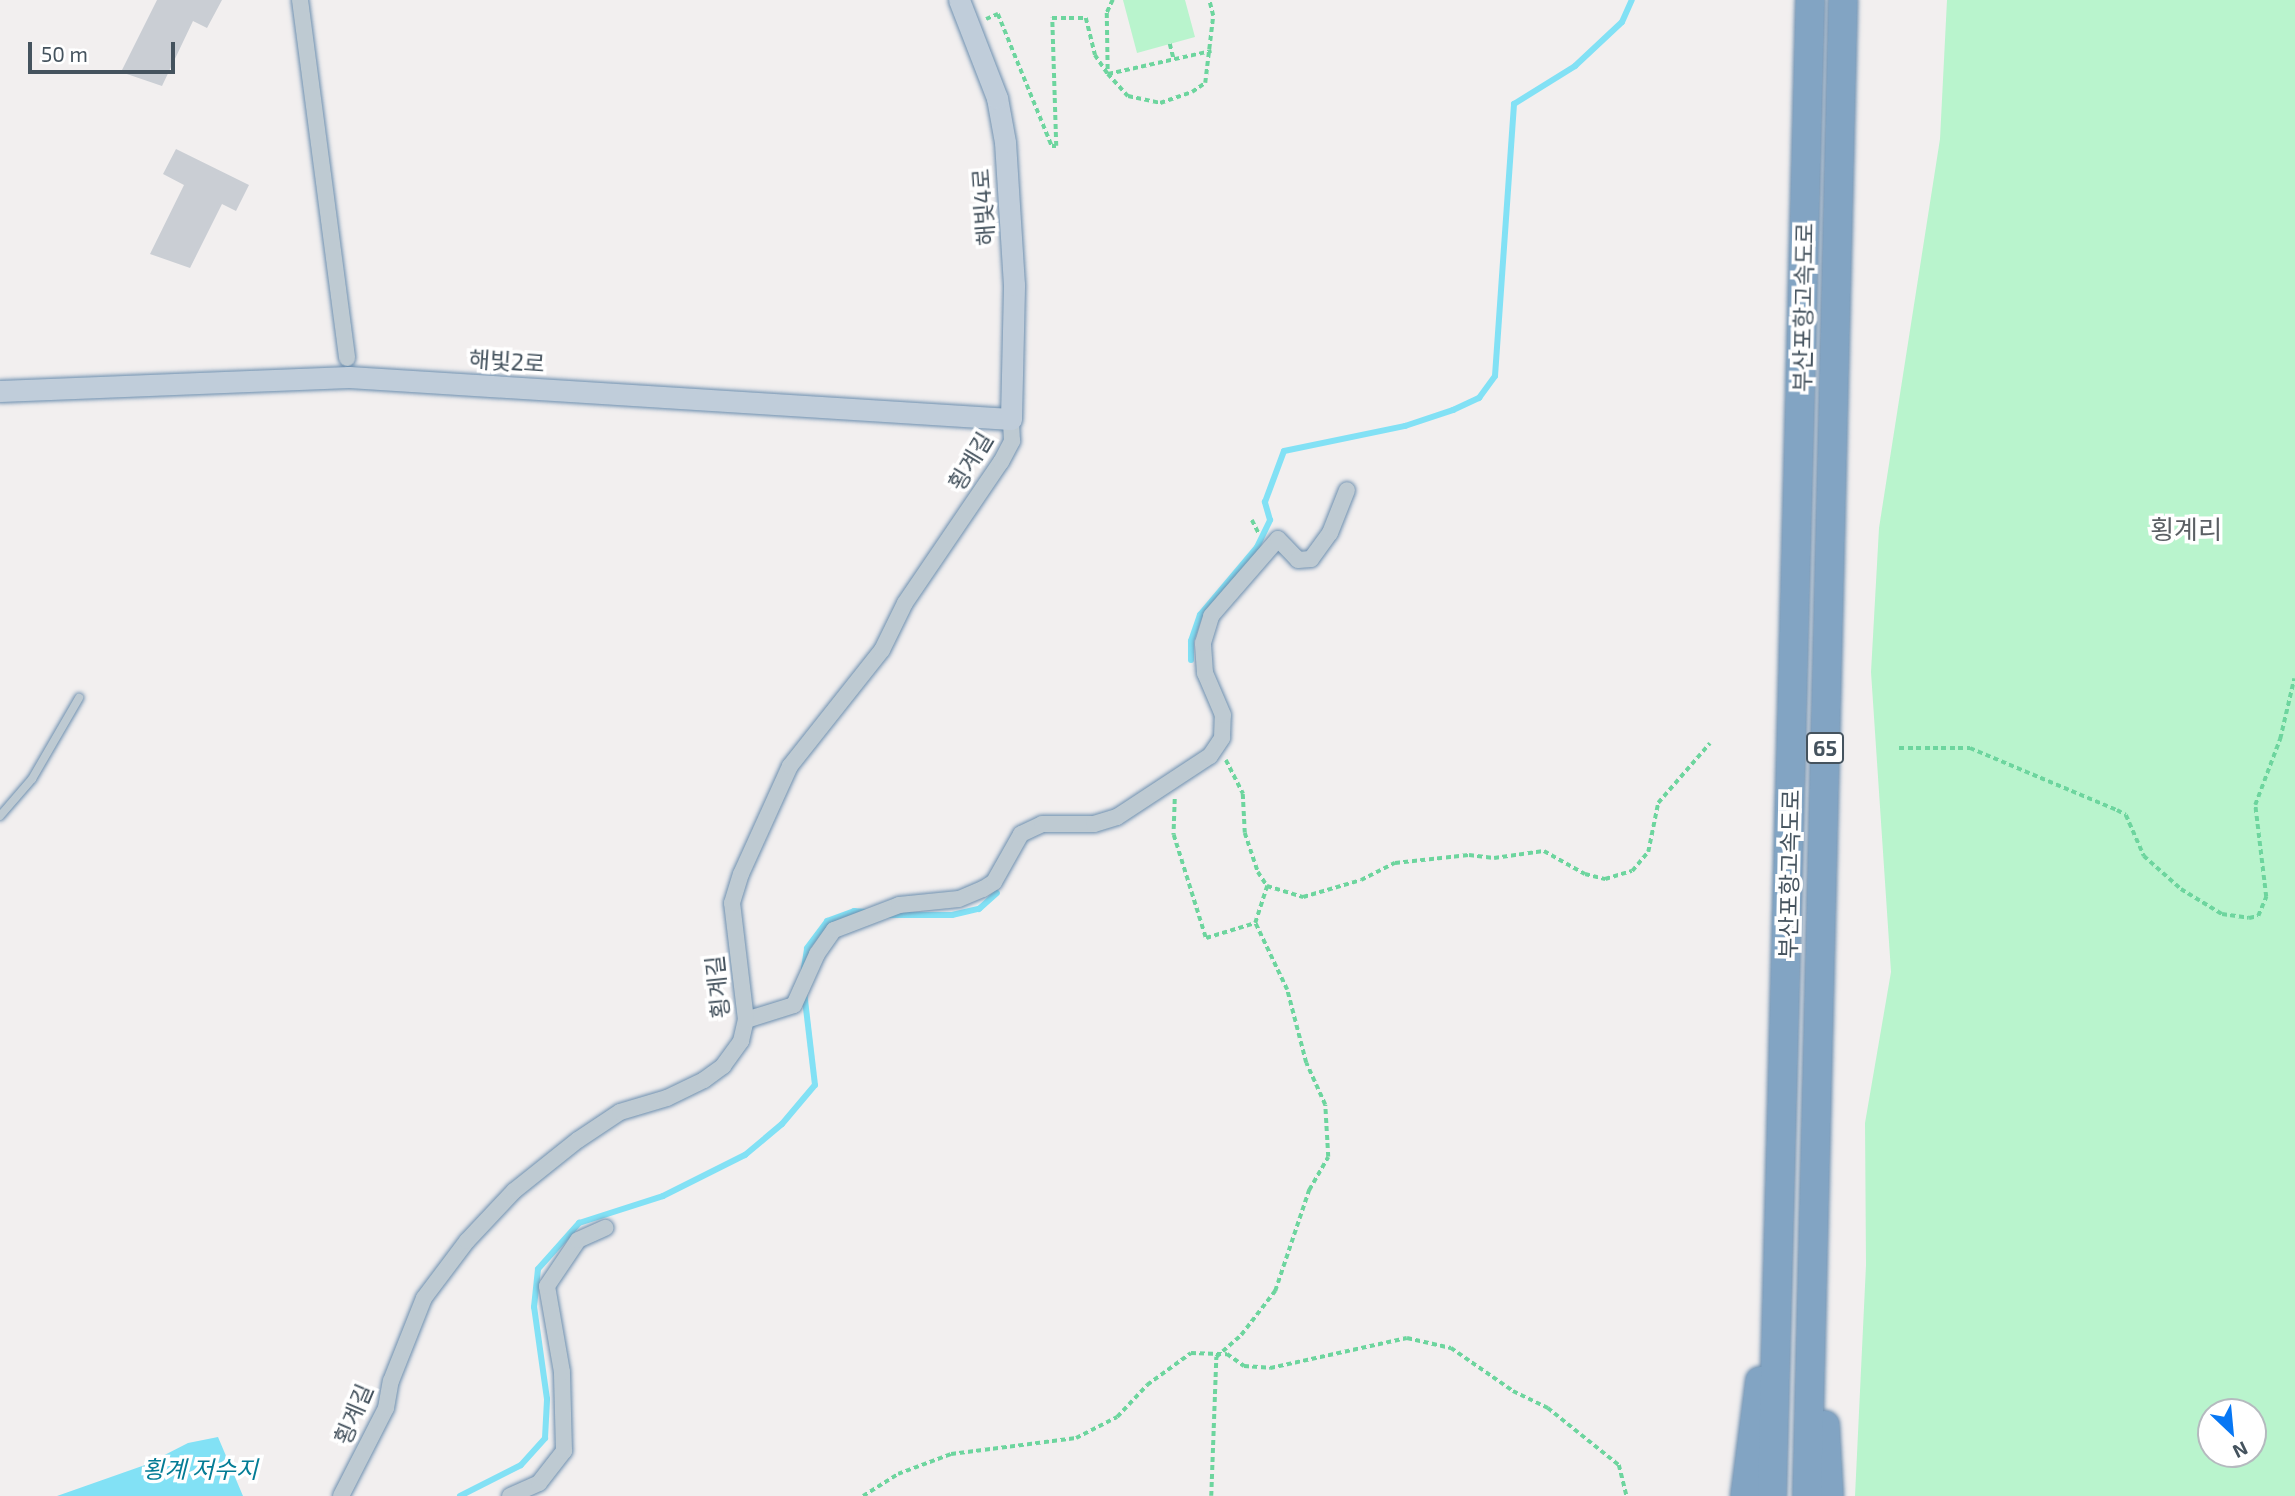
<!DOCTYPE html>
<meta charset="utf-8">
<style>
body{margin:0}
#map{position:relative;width:2295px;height:1496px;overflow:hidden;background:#f2efef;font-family:"Exo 2","Noto Sans KR",sans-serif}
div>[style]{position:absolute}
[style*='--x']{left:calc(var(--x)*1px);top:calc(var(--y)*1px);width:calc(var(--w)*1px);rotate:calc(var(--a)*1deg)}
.green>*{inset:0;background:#b9f4cd}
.water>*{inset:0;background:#82e1f5}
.stream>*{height:6px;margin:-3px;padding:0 3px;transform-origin:3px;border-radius:3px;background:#82e1f5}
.building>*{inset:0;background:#caced4}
.path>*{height:3.5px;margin-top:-1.75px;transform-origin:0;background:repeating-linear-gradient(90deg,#6dd59e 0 5px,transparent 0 8.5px)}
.roads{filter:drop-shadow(0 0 2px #6d8faf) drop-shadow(0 0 2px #6d8faf)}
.lane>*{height:8px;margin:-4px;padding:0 4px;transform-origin:4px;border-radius:4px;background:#becad2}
.street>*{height:16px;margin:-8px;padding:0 8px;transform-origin:8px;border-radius:8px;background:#becad2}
.secondary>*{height:21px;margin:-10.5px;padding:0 10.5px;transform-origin:10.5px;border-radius:10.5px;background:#c0cdda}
.highway>*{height:28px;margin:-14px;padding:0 14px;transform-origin:14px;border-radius:14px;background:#82a4c3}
span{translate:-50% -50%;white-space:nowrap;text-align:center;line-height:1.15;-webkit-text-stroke:7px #fff;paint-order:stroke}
.shield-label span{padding:2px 5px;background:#fff;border:2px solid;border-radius:5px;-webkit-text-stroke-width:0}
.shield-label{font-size:21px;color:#45535e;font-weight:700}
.street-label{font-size:23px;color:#45535e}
.water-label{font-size:24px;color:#037c95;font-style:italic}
.quarter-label{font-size:26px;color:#5b6065}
.north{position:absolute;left:2197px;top:1398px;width:70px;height:70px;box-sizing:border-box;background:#fff;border:2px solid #b5babf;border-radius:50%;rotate:154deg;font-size:19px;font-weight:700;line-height:28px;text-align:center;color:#45535e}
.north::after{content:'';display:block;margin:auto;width:24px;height:32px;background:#0777f4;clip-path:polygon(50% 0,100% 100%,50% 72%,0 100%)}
.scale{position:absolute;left:28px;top:42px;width:147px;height:32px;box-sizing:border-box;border:4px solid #45535e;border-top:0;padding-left:9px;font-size:21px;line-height:24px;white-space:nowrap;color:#45535e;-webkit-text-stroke:5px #fff;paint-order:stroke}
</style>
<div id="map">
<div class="green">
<i style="clip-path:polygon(1123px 0,1185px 0,1195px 37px,1137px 53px)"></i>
<i style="clip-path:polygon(evenodd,1947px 0,2295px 0,2295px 1496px,1855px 1496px,1866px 1265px,1865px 1123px,1891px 972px,1871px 672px,1879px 528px,1940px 139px,1947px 0,2253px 1412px,2253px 1454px,2211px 1454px,2211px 1412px,2253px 1412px)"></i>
</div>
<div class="water">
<i style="clip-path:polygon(218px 1437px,243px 1496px,57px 1496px,145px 1465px,188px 1443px)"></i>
</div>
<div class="stream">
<i style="--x:1191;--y:660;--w:19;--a:-90"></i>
<i style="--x:1191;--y:641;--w:28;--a:-71"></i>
<i style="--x:1200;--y:615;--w:89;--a:-50"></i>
<i style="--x:1257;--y:547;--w:30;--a:-64"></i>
<i style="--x:1270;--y:520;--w:19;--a:-106"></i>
<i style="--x:1265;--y:502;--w:54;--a:-69.6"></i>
<i style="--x:1284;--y:451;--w:124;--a:-11.7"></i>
<i style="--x:1405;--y:426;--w:51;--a:-18.4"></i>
<i style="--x:1453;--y:410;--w:29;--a:-25"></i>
<i style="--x:1479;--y:398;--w:27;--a:-54"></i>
<i style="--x:1495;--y:376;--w:273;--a:-86"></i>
<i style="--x:1514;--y:104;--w:72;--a:-31.9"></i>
<i style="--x:1575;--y:66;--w:64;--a:-43.1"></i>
<i style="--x:1622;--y:22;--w:24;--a:-66"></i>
<i style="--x:887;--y:915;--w:65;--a:0"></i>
<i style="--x:952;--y:915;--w:28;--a:-13"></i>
<i style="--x:979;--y:909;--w:24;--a:-42"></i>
<i style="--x:804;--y:968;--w:20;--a:-81"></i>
<i style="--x:807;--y:948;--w:34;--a:-53"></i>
<i style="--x:827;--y:921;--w:29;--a:-20"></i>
<i style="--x:854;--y:911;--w:12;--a:5"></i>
<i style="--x:460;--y:1496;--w:68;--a:-26.9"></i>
<i style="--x:521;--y:1465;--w:36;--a:-48"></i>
<i style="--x:545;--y:1438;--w:39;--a:-87"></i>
<i style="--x:547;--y:1399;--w:93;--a:-98"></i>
<i style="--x:534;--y:1307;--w:38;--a:-84"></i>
<i style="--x:538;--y:1269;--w:62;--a:-48.3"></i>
<i style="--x:579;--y:1223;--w:88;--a:-17.8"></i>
<i style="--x:663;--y:1196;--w:92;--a:-26.6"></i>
<i style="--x:745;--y:1155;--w:48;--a:-40"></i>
<i style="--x:782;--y:1124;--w:51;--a:-49.8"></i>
<i style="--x:815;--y:1085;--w:94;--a:-96.7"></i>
</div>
<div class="building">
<i style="clip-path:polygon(157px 0,222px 0,207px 28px,193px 21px,162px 86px,121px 72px)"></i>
<i style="clip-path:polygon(176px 149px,249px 185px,236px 211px,222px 204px,190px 268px,150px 254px,184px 185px,163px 174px)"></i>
</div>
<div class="path">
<i style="--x:1113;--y:0;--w:14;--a:115"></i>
<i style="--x:1107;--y:13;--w:61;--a:89.1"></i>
<i style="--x:1108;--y:74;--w:30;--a:48"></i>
<i style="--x:1128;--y:96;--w:33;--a:12"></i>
<i style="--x:1160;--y:103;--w:34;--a:-19"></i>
<i style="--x:1192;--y:92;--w:16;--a:-35"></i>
<i style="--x:1205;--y:83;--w:67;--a:-83.2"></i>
<i style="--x:1213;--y:16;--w:16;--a:-104"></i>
<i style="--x:986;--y:19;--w:13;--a:-23"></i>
<i style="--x:998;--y:14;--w:143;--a:67.8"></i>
<i style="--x:1052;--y:146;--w:4;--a:0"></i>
<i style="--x:1056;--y:146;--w:128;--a:-91.8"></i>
<i style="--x:1052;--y:18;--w:34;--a:0"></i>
<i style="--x:1086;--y:18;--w:38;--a:76"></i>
<i style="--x:1095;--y:55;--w:23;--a:56"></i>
<i style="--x:1108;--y:74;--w:106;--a:-12.6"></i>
<i style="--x:1170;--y:44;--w:16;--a:76"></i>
<i style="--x:1252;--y:520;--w:16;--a:63"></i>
<i style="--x:1899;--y:748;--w:71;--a:0"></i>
<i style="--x:1970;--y:748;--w:160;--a:22.9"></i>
<i style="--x:2117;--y:810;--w:10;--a:29"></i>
<i style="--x:2126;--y:815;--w:45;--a:66.3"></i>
<i style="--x:2144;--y:856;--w:50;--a:41.7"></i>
<i style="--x:2181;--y:889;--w:48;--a:31.4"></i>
<i style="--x:2222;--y:914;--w:27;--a:8"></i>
<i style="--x:2249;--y:918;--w:9;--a:-13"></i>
<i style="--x:2258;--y:916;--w:21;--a:-67"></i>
<i style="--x:2266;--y:897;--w:93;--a:-96.8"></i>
<i style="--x:2255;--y:805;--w:71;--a:-69.3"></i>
<i style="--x:2280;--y:739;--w:62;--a:-76.9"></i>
<i style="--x:1226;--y:760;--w:38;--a:63"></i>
<i style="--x:1243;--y:794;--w:39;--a:87"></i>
<i style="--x:1245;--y:833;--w:41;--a:71.6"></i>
<i style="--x:1258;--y:872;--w:17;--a:57"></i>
<i style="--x:1267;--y:886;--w:38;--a:17"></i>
<i style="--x:1303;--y:897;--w:60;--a:-16.3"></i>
<i style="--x:1361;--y:880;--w:38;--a:-27"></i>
<i style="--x:1395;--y:863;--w:74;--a:-6.2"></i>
<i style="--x:1469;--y:855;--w:25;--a:7"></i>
<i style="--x:1494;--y:858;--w:50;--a:-8"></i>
<i style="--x:1544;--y:851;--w:47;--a:29.3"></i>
<i style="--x:1585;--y:874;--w:21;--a:14"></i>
<i style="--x:1605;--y:879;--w:28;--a:-17"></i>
<i style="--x:1632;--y:871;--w:25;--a:-50"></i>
<i style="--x:1648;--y:852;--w:50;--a:-78.5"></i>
<i style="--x:1658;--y:803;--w:79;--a:-49.1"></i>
<i style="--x:1175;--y:799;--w:36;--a:92"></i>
<i style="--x:1174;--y:835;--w:108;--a:72.7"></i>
<i style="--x:1206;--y:938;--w:51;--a:-17"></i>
<i style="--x:863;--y:1496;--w:41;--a:-32.2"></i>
<i style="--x:898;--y:1474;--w:57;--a:-20.7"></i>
<i style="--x:951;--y:1454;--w:126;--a:-7.3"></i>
<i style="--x:1076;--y:1438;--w:46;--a:-27.1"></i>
<i style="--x:1117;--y:1417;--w:44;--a:-46.8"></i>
<i style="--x:1147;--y:1385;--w:54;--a:-36"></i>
<i style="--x:1191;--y:1353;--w:36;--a:2"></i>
<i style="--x:1227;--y:1354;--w:21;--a:35"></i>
<i style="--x:1244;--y:1366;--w:26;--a:4"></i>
<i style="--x:1270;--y:1368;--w:140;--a:-12.4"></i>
<i style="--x:1407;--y:1338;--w:45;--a:12.8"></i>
<i style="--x:1451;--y:1348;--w:75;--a:34.7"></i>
<i style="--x:1513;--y:1391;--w:39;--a:26"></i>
<i style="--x:1548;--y:1408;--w:91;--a:38.8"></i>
<i style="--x:1619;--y:1465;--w:32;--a:76"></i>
<i style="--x:1211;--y:1496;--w:139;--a:-87.9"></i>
<i style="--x:1216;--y:1357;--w:33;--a:-41"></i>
<i style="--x:1241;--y:1335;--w:56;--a:-52.3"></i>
<i style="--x:1275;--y:1291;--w:107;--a:-71.4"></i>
<i style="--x:1309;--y:1190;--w:38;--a:-60"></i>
<i style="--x:1328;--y:1157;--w:52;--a:-93.3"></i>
<i style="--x:1325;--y:1105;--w:46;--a:-114.3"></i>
<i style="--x:1306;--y:1063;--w:75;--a:-104.6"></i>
<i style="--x:1287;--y:990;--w:74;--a:-115.5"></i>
<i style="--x:1255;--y:923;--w:39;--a:-72"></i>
</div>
<div class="roads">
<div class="lane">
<i style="--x:0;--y:816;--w:49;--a:-49.1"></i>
<i style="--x:32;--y:779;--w:94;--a:-59.9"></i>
</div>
<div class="street">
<i style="--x:300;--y:0;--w:361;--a:82.5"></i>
<i style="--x:746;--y:1020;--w:50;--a:-17.4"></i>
<i style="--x:794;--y:1005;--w:56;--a:-65.7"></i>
<i style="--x:817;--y:954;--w:29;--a:-55"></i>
<i style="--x:834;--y:930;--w:70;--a:-21"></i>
<i style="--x:899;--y:905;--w:60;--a:-5.7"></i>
<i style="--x:959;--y:899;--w:26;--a:-23"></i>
<i style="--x:983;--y:889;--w:13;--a:-32"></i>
<i style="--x:994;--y:882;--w:55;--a:-60.6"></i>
<i style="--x:1021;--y:834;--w:23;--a:-25"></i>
<i style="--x:1042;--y:824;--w:52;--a:0"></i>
<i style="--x:1094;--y:824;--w:24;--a:-17"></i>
<i style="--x:1117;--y:817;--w:111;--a:-33.3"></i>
<i style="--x:1210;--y:756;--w:22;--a:-56"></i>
<i style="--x:1222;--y:738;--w:23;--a:-88"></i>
<i style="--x:1223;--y:715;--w:46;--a:-113.2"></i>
<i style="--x:1205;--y:673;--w:30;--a:-94"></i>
<i style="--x:1203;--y:643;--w:28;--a:-73"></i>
<i style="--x:1211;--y:616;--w:102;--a:-49"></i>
<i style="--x:1278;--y:539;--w:29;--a:46"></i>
<i style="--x:1298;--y:560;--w:13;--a:-4"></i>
<i style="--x:1311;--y:559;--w:32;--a:-54"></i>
<i style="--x:1330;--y:533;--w:46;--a:-68.4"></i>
<i style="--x:341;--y:1496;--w:99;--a:-62.9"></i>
<i style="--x:386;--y:1408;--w:27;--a:-80"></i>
<i style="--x:391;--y:1381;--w:89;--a:-68.3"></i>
<i style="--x:424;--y:1298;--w:71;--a:-53"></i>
<i style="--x:467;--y:1241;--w:69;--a:-46.8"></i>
<i style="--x:514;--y:1191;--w:82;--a:-38.6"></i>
<i style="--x:578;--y:1140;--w:50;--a:-33.7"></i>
<i style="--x:620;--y:1112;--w:49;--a:-16.6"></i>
<i style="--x:667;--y:1098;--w:41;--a:-25.9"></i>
<i style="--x:704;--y:1080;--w:24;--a:-36"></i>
<i style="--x:723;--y:1066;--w:31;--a:-54"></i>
<i style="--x:741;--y:1041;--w:22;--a:-77"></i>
<i style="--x:746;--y:1020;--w:118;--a:-96.8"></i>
<i style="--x:732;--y:903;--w:30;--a:-73"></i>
<i style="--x:741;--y:874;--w:119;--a:-65.6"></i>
<i style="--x:790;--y:766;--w:148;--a:-51.6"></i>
<i style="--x:882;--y:650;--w:52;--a:-63.9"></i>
<i style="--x:905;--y:603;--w:171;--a:-55.8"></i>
<i style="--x:1001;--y:462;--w:24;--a:-62"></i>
<i style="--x:1012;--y:441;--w:22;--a:-93"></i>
<i style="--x:510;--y:1496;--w:32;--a:-24"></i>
<i style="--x:539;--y:1483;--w:41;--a:-52"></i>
<i style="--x:564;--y:1451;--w:79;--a:-91.5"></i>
<i style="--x:562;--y:1372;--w:87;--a:-99.9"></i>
<i style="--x:547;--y:1286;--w:55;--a:-56"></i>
<i style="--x:578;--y:1240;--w:30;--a:-24"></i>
</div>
<div class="secondary">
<i style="--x:0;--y:391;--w:349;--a:-2.3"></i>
<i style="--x:349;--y:377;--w:663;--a:3.63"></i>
<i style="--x:1011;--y:419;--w:134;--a:-88.7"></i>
<i style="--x:1014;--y:285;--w:143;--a:-93.6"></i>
<i style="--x:1005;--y:142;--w:45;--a:-100.3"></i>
<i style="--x:997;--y:98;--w:105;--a:-111.2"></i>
</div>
<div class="highway">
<i style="--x:1825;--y:1425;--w:71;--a:86.8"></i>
<i style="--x:1745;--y:1496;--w:116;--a:-82.6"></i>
<i style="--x:1772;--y:1496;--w:1496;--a:-88.54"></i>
<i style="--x:1807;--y:1496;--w:1496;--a:-88.62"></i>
</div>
</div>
<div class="shield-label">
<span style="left:1825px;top:748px">65</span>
</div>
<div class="street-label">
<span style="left:983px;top:207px;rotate:-94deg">해빛4로</span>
<span style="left:1803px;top:307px;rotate:-89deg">부산포항고속도로</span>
<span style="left:507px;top:361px;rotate:4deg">해빛2로</span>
<span style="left:970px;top:461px;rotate:-59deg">횡계길</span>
<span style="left:1789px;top:874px;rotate:-89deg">부산포항고속도로</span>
<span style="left:717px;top:987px;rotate:-96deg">횡계길</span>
<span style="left:353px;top:1414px;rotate:-67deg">횡계길</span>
</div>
<div class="water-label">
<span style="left:200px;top:1469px">횡계 저수지</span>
</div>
<div class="quarter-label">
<span style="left:2186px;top:529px">횡계리</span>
</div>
<div class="north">N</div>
<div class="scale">50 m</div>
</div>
